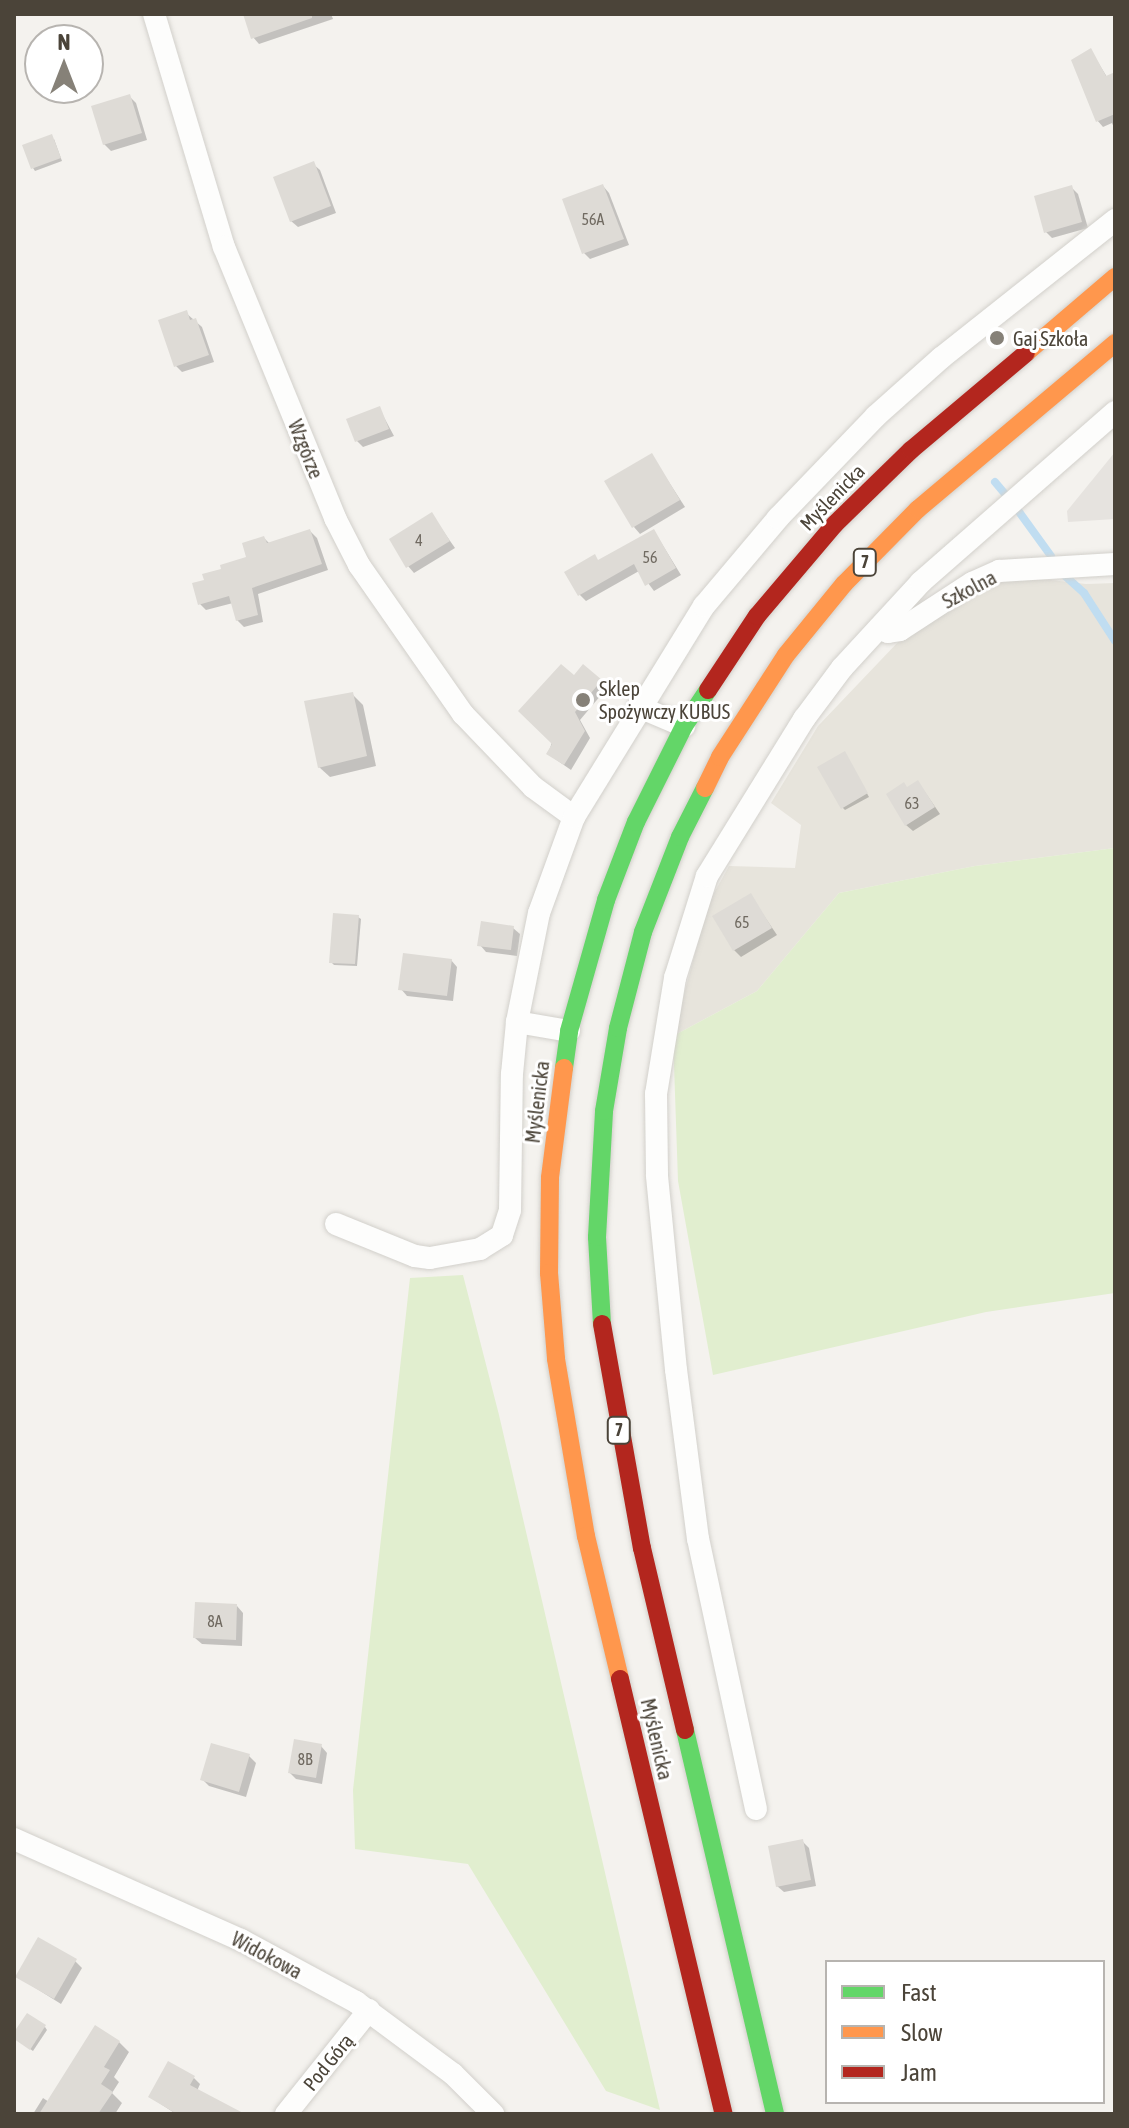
<!DOCTYPE html>
<meta charset="utf-8">
<style>
body{margin:0}
#map{position:relative;width:1129px;height:2128px;overflow:hidden;background:#f4f2ee;font-family:"Asap Condensed",sans-serif}
div>[style]{position:absolute}
[style*='--x']{left:calc(var(--x)*1px);top:calc(var(--y)*1px);width:calc(var(--w)*1px);rotate:calc(var(--a)*1deg)}
.residential>*{inset:0;background:#e7e4dc}
.green>*{inset:0;background:#e1eecf}
.parking>*{inset:0;background:#e6e3df}
.shadow>*{inset:0;background:#0003}
.stream>*{height:8px;margin:-4px;padding:0 4px;transform-origin:4px;border-radius:4px;background:#c0ddf1}
.building>*{inset:0;background:#dedbd6}
.roads{filter:drop-shadow(0 0 2px #d2d0cb) drop-shadow(0 0 2px #d2d0cb)}
.street>*{height:22px;margin:-11px;padding:0 11px;transform-origin:11px;border-radius:11px;background:#fdfdfc}
.fast>*{height:18px;margin:-9px;padding:0 9px;transform-origin:9px;border-radius:9px;background:#63d668}
.slow>*{height:18px;margin:-9px;padding:0 9px;transform-origin:9px;border-radius:9px;background:#ff974d}
.jam>*{height:18px;margin:-9px;padding:0 9px;transform-origin:9px;border-radius:9px;background:#b3261e}
.dots>*{width:22px;height:22px;translate:-50% -50%;box-sizing:border-box;border:4px solid #fff;border-radius:50%}
span{translate:-50% -50%;white-space:nowrap;text-align:center;line-height:1.15;-webkit-text-stroke:6px #fff;paint-order:stroke}
.number-label{font-size:16px;color:#706a61}
.number-label span{-webkit-text-stroke-width:0}
.shield-label span{padding:2px 6px;background:#fff;border:2px solid;border-radius:6px;-webkit-text-stroke-width:0}
.shield-label{font-size:18px;color:#4b4439;font-weight:700}
.poi-label{font-size:20px;color:#4b4439}
.left{translate:0 -50%;text-align:left}
.street-label{font-size:20px;color:#4b4439}
.frame{position:absolute;inset:0;border:16px solid #4b4439;pointer-events:none}
.legend{position:absolute;left:825px;top:1960px;width:280px;height:144px;box-sizing:border-box;background:#fff;border:2px solid #b7b4b0;margin:0;padding:10px 14px;list-style:none;font-size:24px;color:#4b4439}
.legend li{display:flex;align-items:center;gap:16px;height:40px}
.legend b{width:40px;border:2px solid #b7b4b0}
.north{position:absolute;left:24px;top:24px;width:80px;height:80px;box-sizing:border-box;background:#fff;border:2px solid #b7b4b0;border-radius:50%;rotate:0deg;font-size:22px;font-weight:700;line-height:32px;text-align:center;color:#4b4439}
.north::after{content:'';display:block;margin:auto;width:28px;height:36px;background:#868178;clip-path:polygon(50% 0,100% 100%,50% 72%,0 100%)}
</style>
<div id="map">
<div class="residential">
<i style="clip-path:polygon(1024px 577px,1086px 584px,1115px 583px,1115px 848px,975px 866px,839px 893px,757px 991px,673px 1036px,708px 904px,729px 866px,795px 868px,801px 825px,771px 803px,818px 726px,899px 641px,982px 586px)"></i>
</div>
<div class="green">
<i style="clip-path:polygon(1115px 848px,1115px 1293px,986px 1312px,713px 1375px,678px 1181px,673px 1036px,757px 991px,839px 893px,975px 866px)"></i>
<i style="clip-path:polygon(463px 1275px,499px 1415px,660px 2110px,606px 2091px,468px 1864px,355px 1849px,353px 1790px,410px 1278px)"></i>
</div>
<div class="parking">
<i style="clip-path:polygon(1115px 452px,1115px 519px,1068px 522px,1067px 511px)"></i>
</div>
<div class="shadow">
<i style="clip-path:polygon(245px 14px,331px 14px,333px 19px,259px 44px,253px 37px)"></i>
<i style="clip-path:polygon(1091px 51px,1107px 77px,1115px 74px,1115px 130px,1112px 123px,1103px 127px,1097px 120px)"></i>
<i style="clip-path:polygon(129px 96px,136px 103px,147px 140px,111px 151px,104px 144px)"></i>
<i style="clip-path:polygon(54px 139px,62px 161px,35px 171px,33px 168px)"></i>
<i style="clip-path:polygon(313px 164px,320px 170px,336px 213px,298px 227px,291px 221px)"></i>
<i style="clip-path:polygon(603px 186px,609px 193px,629px 245px,590px 259px,584px 253px)"></i>
<i style="clip-path:polygon(1071px 187px,1078px 194px,1088px 228px,1052px 238px,1046px 232px)"></i>
<i style="clip-path:polygon(186px 313px,202px 327px,214px 362px,182px 372px,176px 366px)"></i>
<i style="clip-path:polygon(379px 408px,394px 436px,363px 447px,357px 441px)"></i>
<i style="clip-path:polygon(652px 456px,685px 507px,640px 534px,634px 527px)"></i>
<i style="clip-path:polygon(432px 515px,455px 548px,414px 573px,408px 566px)"></i>
<i style="clip-path:polygon(310px 531px,317px 538px,328px 570px,258px 594px,263px 622px,244px 627px,237px 620px,233px 603px,206px 610px,200px 604px,249px 559px,264px 538px,270px 544px)"></i>
<i style="clip-path:polygon(654px 531px,681px 575px,654px 591px,639px 571px,586px 601px,579px 594px,599px 562px)"></i>
<i style="clip-path:polygon(574px 677px,600px 681px,607px 688px,580px 720px,590px 738px,571px 770px,548px 754px)"></i>
<i style="clip-path:polygon(352px 694px,363px 705px,376px 766px,330px 777px,319px 767px)"></i>
<i style="clip-path:polygon(847px 757px,869px 797px,845px 810px,842px 807px)"></i>
<i style="clip-path:polygon(918px 782px,940px 814px,913px 831px,906px 825px,908px 788px)"></i>
<i style="clip-path:polygon(750px 895px,777px 935px,741px 957px,734px 950px)"></i>
<i style="clip-path:polygon(358px 917px,361px 919px,357px 966px,334px 965px,331px 962px)"></i>
<i style="clip-path:polygon(513px 928px,520px 934px,517px 956px,486px 952px,480px 945px)"></i>
<i style="clip-path:polygon(451px 960px,457px 967px,453px 1001px,407px 996px,401px 989px)"></i>
<i style="clip-path:polygon(237px 1606px,243px 1613px,242px 1646px,202px 1644px,195px 1638px)"></i>
<i style="clip-path:polygon(321px 1746px,327px 1753px,322px 1784px,296px 1779px,290px 1773px)"></i>
<i style="clip-path:polygon(249px 1756px,256px 1763px,246px 1797px,209px 1786px,203px 1780px)"></i>
<i style="clip-path:polygon(803px 1842px,809px 1848px,816px 1886px,784px 1892px,777px 1886px)"></i>
<i style="clip-path:polygon(75px 1961px,82px 1968px,61px 2004px,18px 1977px)"></i>
<i style="clip-path:polygon(45px 2027px,47px 2030px,33px 2051px,14px 2038px)"></i>
<i style="clip-path:polygon(119px 2042px,129px 2052px,114px 2077px,119px 2082px,112px 2093px,122px 2103px,115px 2114px,33px 2114px,43px 2098px,49px 2102px)"></i>
<i style="clip-path:polygon(194px 2078px,200px 2084px,197px 2091px,241px 2114px,176px 2114px,150px 2097px)"></i>
</div>
<div class="stream">
<i style="--x:995;--y:482;--w:16;--a:50"></i>
<i style="--x:1017;--y:509;--w:58;--a:54.1"></i>
<i style="--x:1064;--y:575;--w:27;--a:42"></i>
<i style="--x:1084;--y:593;--w:57;--a:57.1"></i>
</div>
<div class="building">
<i style="clip-path:polygon(243px 14px,312px 14px,312px 18px,251px 39px)"></i>
<i style="clip-path:polygon(1091px 48px,1106px 76px,1115px 72px,1115px 114px,1096px 122px,1071px 60px)"></i>
<i style="clip-path:polygon(130px 94px,142px 133px,103px 145px,91px 106px)"></i>
<i style="clip-path:polygon(52px 134px,61px 158px,31px 169px,22px 145px)"></i>
<i style="clip-path:polygon(314px 161px,331px 206px,290px 222px,273px 177px)"></i>
<i style="clip-path:polygon(603px 184px,624px 239px,582px 254px,562px 199px)"></i>
<i style="clip-path:polygon(1072px 185px,1082px 222px,1044px 233px,1034px 196px)"></i>
<i style="clip-path:polygon(187px 310px,190px 320px,196px 318px,209px 355px,174px 367px,158px 320px)"></i>
<i style="clip-path:polygon(380px 406px,389px 429px,355px 442px,346px 419px)"></i>
<i style="clip-path:polygon(652px 453px,680px 500px,632px 528px,604px 481px)"></i>
<i style="clip-path:polygon(432px 512px,450px 541px,406px 568px,389px 539px)"></i>
<i style="clip-path:polygon(310px 529px,322px 564px,252px 588px,258px 615px,236px 621px,229px 596px,198px 605px,192px 583px,204px 580px,202px 574px,221px 569px,220px 565px,246px 557px,242px 543px,264px 536px,267px 543px)"></i>
<i style="clip-path:polygon(654px 529px,676px 568px,645px 586px,634px 564px,578px 596px,564px 572px,595px 554px,598px 560px)"></i>
<i style="clip-path:polygon(561px 664px,574px 675px,583px 664px,602px 680px,575px 712px,585px 731px,564px 765px,546px 754px,552px 744px,518px 711px)"></i>
<i style="clip-path:polygon(353px 692px,367px 756px,318px 768px,304px 701px)"></i>
<i style="clip-path:polygon(845px 751px,868px 793px,841px 809px,817px 767px)"></i>
<i style="clip-path:polygon(918px 780px,935px 807px,905px 826px,886px 794px,904px 782px,907px 787px)"></i>
<i style="clip-path:polygon(751px 893px,772px 928px,733px 951px,712px 916px)"></i>
<i style="clip-path:polygon(333px 913px,359px 915px,355px 964px,329px 963px)"></i>
<i style="clip-path:polygon(481px 921px,514px 926px,511px 950px,477px 946px)"></i>
<i style="clip-path:polygon(403px 953px,452px 959px,447px 996px,398px 990px)"></i>
<i style="clip-path:polygon(195px 1602px,237px 1604px,236px 1640px,193px 1638px)"></i>
<i style="clip-path:polygon(294px 1739px,322px 1744px,316px 1778px,288px 1773px)"></i>
<i style="clip-path:polygon(211px 1743px,250px 1754px,239px 1792px,200px 1780px)"></i>
<i style="clip-path:polygon(803px 1839px,811px 1880px,776px 1887px,768px 1846px)"></i>
<i style="clip-path:polygon(38px 1937px,77px 1959px,54px 1999px,15px 1977px)"></i>
<i style="clip-path:polygon(27px 2013px,46px 2025px,30px 2050px,14px 2039px,14px 2032px)"></i>
<i style="clip-path:polygon(95px 2025px,120px 2041px,104px 2067px,110px 2070px,101px 2084px,113px 2092px,98px 2114px,39px 2114px)"></i>
<i style="clip-path:polygon(168px 2061px,195px 2076px,190px 2085px,245px 2114px,177px 2114px,148px 2097px)"></i>
</div>
<div class="roads">
<div class="street">
<i style="--x:154;--y:14;--w:243;--a:73.3"></i>
<i style="--x:224;--y:247;--w:293;--a:67.7"></i>
<i style="--x:335;--y:518;--w:53;--a:62.9"></i>
<i style="--x:359;--y:565;--w:182;--a:55.1"></i>
<i style="--x:463;--y:714;--w:101;--a:46.2"></i>
<i style="--x:533;--y:787;--w:51;--a:36.2"></i>
<i style="--x:879;--y:628;--w:10;--a:24"></i>
<i style="--x:888;--y:632;--w:12;--a:-9"></i>
<i style="--x:900;--y:630;--w:86;--a:-33.1"></i>
<i style="--x:972;--y:583;--w:30;--a:-24"></i>
<i style="--x:999;--y:571;--w:116;--a:-3.5"></i>
<i style="--x:639;--y:707;--w:49;--a:22.9"></i>
<i style="--x:569;--y:1031;--w:53;--a:-170.2"></i>
<i style="--x:517;--y:1022;--w:111;--a:-78.6"></i>
<i style="--x:539;--y:913;--w:102;--a:-70"></i>
<i style="--x:574;--y:817;--w:248;--a:-58.4"></i>
<i style="--x:704;--y:606;--w:115;--a:-49.9"></i>
<i style="--x:778;--y:518;--w:141;--a:-46.1"></i>
<i style="--x:876;--y:416;--w:87;--a:-41.7"></i>
<i style="--x:941;--y:358;--w:222;--a:-38.4"></i>
<i style="--x:336;--y:1224;--w:85;--a:22.1"></i>
<i style="--x:415;--y:1256;--w:15;--a:8"></i>
<i style="--x:430;--y:1258;--w:51;--a:-10.2"></i>
<i style="--x:480;--y:1249;--w:26;--a:-32"></i>
<i style="--x:502;--y:1235;--w:26;--a:-72"></i>
<i style="--x:510;--y:1210;--w:136;--a:-89.2"></i>
<i style="--x:512;--y:1074;--w:52;--a:-84.5"></i>
<i style="--x:756;--y:1809;--w:276;--a:-102.1"></i>
<i style="--x:698;--y:1539;--w:170;--a:-97.4"></i>
<i style="--x:676;--y:1370;--w:196;--a:-95.6"></i>
<i style="--x:657;--y:1175;--w:81;--a:-90.7"></i>
<i style="--x:656;--y:1094;--w:118;--a:-80.7"></i>
<i style="--x:675;--y:978;--w:107;--a:-72.6"></i>
<i style="--x:707;--y:876;--w:185;--a:-58.3"></i>
<i style="--x:804;--y:719;--w:64;--a:-53.3"></i>
<i style="--x:842;--y:668;--w:117;--a:-47.4"></i>
<i style="--x:921;--y:582;--w:258;--a:-41.2"></i>
<i style="--x:14;--y:1839;--w:248;--a:24"></i>
<i style="--x:241;--y:1940;--w:131;--a:28.3"></i>
<i style="--x:356;--y:2002;--w:121;--a:36.6"></i>
<i style="--x:453;--y:2074;--w:57;--a:45"></i>
<i style="--x:286;--y:2114;--w:133;--a:-51.4"></i>
</div>
<div class="fast">
<i style="--x:564;--y:1068;--w:37;--a:-82"></i>
<i style="--x:569;--y:1031;--w:136;--a:-74.2"></i>
<i style="--x:606;--y:900;--w:84;--a:-69"></i>
<i style="--x:636;--y:822;--w:107;--a:-63.4"></i>
<i style="--x:684;--y:726;--w:43;--a:-56.3"></i>
<i style="--x:602;--y:1324;--w:87;--a:-93.3"></i>
<i style="--x:597;--y:1237;--w:126;--a:-86.8"></i>
<i style="--x:604;--y:1111;--w:84;--a:-80.4"></i>
<i style="--x:618;--y:1028;--w:99;--a:-75.4"></i>
<i style="--x:643;--y:932;--w:102;--a:-68.7"></i>
<i style="--x:680;--y:837;--w:55;--a:-63"></i>
<i style="--x:685;--y:1730;--w:394;--a:76.8"></i>
</div>
<div class="slow">
<i style="--x:1026;--y:353;--w:117;--a:-40.5"></i>
<i style="--x:705;--y:788;--w:34;--a:-64"></i>
<i style="--x:720;--y:757;--w:121;--a:-57.1"></i>
<i style="--x:786;--y:655;--w:92;--a:-50.8"></i>
<i style="--x:844;--y:584;--w:105;--a:-45.4"></i>
<i style="--x:918;--y:509;--w:258;--a:-40.1"></i>
<i style="--x:564;--y:1068;--w:111;--a:97.3"></i>
<i style="--x:550;--y:1178;--w:95;--a:90.6"></i>
<i style="--x:549;--y:1273;--w:86;--a:85.3"></i>
<i style="--x:556;--y:1359;--w:180;--a:80.4"></i>
<i style="--x:586;--y:1536;--w:147;--a:76.6"></i>
</div>
<div class="jam">
<i style="--x:708;--y:690;--w:89;--a:-56.5"></i>
<i style="--x:757;--y:616;--w:121;--a:-49.7"></i>
<i style="--x:835;--y:524;--w:106;--a:-44.2"></i>
<i style="--x:911;--y:450;--w:150;--a:-40.1"></i>
<i style="--x:602;--y:1324;--w:228;--a:79.9"></i>
<i style="--x:642;--y:1548;--w:187;--a:76.7"></i>
<i style="--x:620;--y:1679;--w:447;--a:76.6"></i>
</div>
</div>
<div class="dots">
<i style="left:997px;top:338px;background:#868178"></i>
<i style="left:583px;top:700px;background:#868178"></i>
</div>
<div class="number-label">
<span style="left:593px;top:219px">56A</span>
<span style="left:419px;top:540px">4</span>
<span style="left:650px;top:557px">56</span>
<span style="left:912px;top:803px">63</span>
<span style="left:742px;top:922px">65</span>
<span style="left:215px;top:1621px">8A</span>
<span style="left:305px;top:1759px">8B</span>
</div>
<div class="shield-label">
<span style="left:865px;top:562px">7</span>
<span style="left:619px;top:1430px">7</span>
</div>
<div class="poi-label">
<span class="left" style="left:1013px;top:338px">Gaj Szkoła</span>
<span class="left" style="left:599px;top:700px">Sklep<br>Spożywczy KUBUS</span>
</div>
<div class="street-label">
<span style="left:306px;top:449px;rotate:68deg">Wzgórze</span>
<span style="left:832px;top:497px;rotate:-46deg">Myślenicka</span>
<span style="left:969px;top:589px;rotate:-28deg">Szkolna</span>
<span style="left:537px;top:1102px;rotate:-83deg">Myślenicka</span>
<span style="left:657px;top:1739px;rotate:77deg">Myślenicka</span>
<span style="left:267px;top:1955px;rotate:28deg">Widokowa</span>
<span style="left:328px;top:2062px;rotate:-51deg">Pod Górą</span>
</div>
<div class="frame"></div>
<ul class="legend">
<li><b style="height:10px;background:#63d668"></b>Fast</li>
<li><b style="height:10px;background:#ff974d"></b>Slow</li>
<li><b style="height:10px;background:#b3261e"></b>Jam</li>
</ul>
<div class="north">N</div>
</div>
